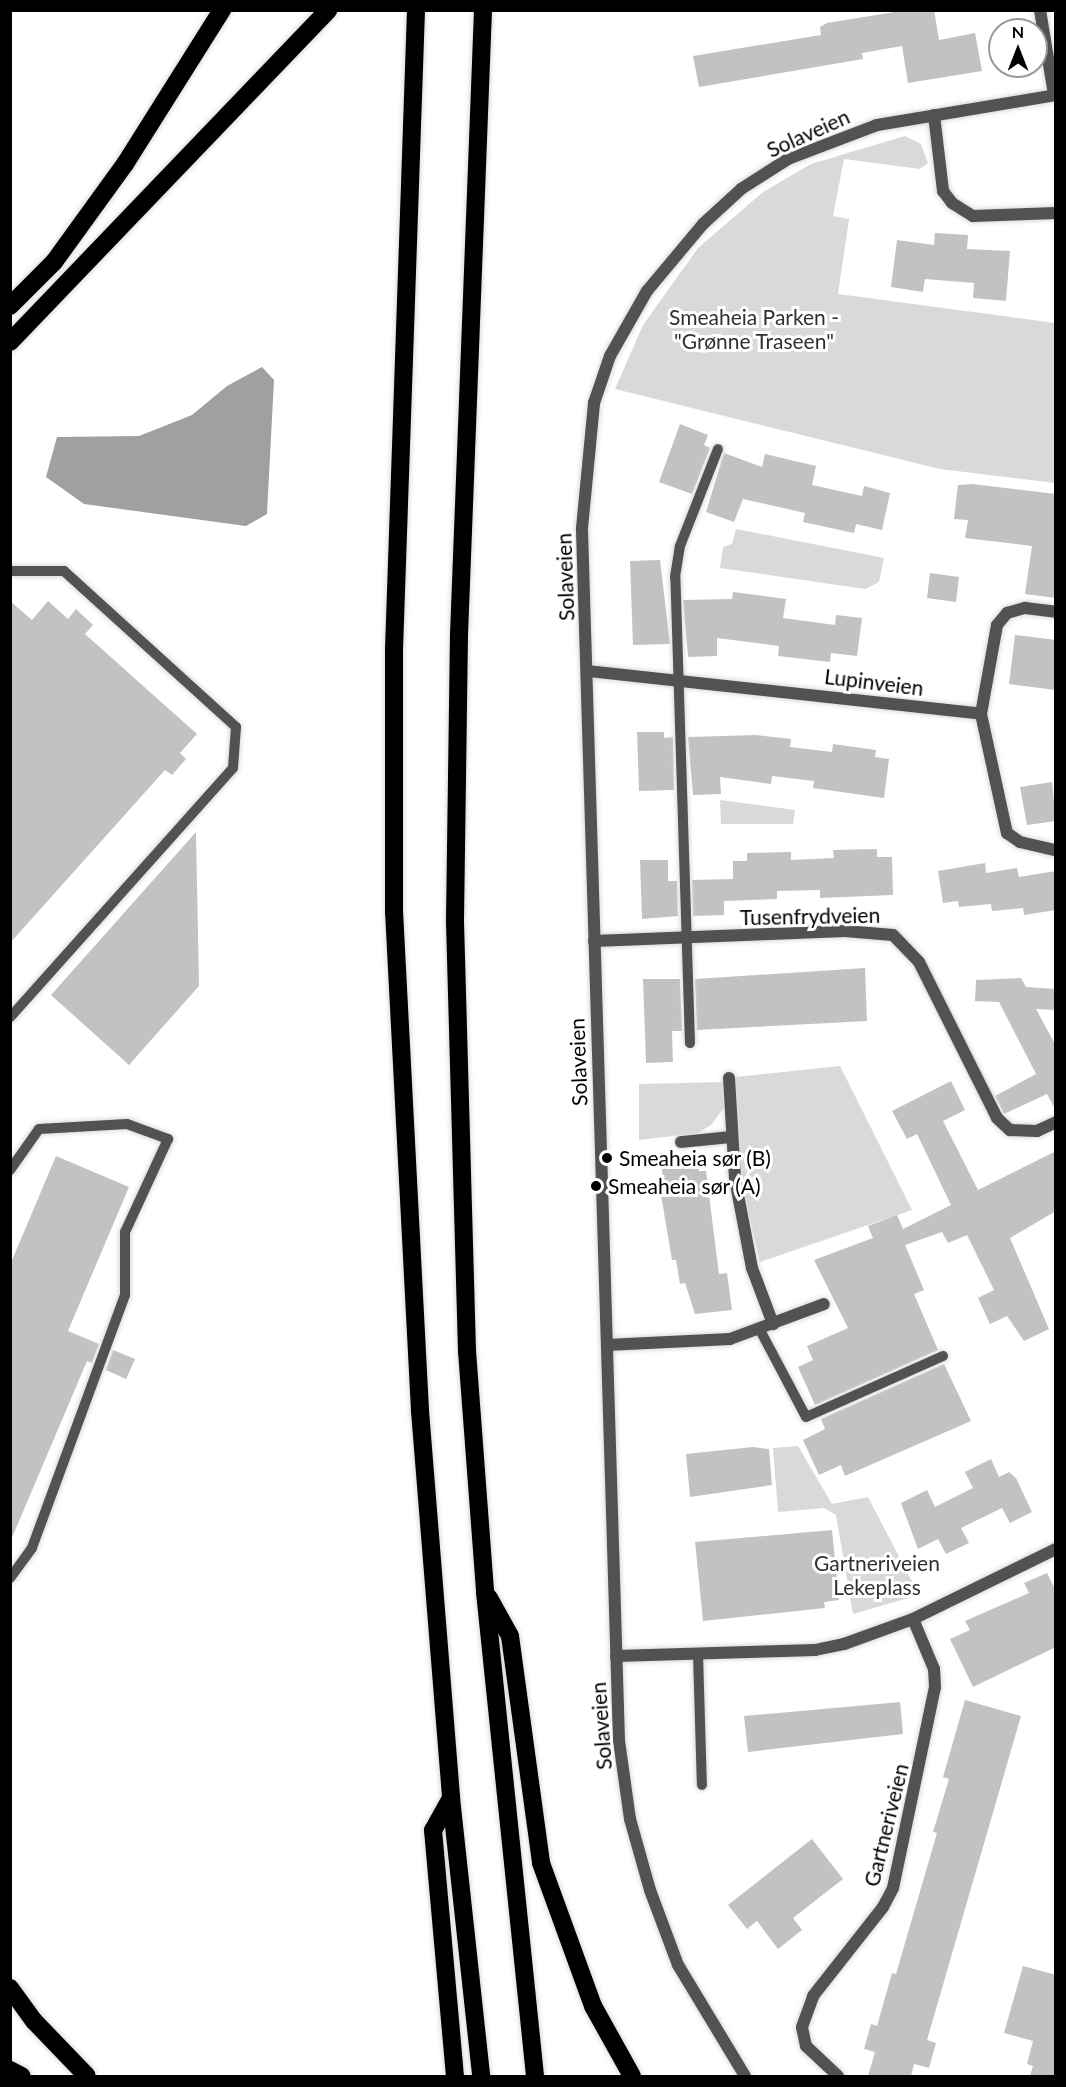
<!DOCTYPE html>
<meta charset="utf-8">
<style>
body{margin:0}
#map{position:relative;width:1066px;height:2087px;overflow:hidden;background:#fff;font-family:Lato,sans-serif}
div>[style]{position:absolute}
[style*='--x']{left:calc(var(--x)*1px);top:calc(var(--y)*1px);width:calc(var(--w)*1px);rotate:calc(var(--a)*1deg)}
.green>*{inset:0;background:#d9d9d9}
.water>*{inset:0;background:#a0a0a0}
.building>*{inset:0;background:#c2c2c2}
.roads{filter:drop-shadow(0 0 2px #dbdbdb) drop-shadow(0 0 2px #dbdbdb)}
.lane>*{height:10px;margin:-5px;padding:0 5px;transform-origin:5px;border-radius:5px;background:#525252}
.street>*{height:12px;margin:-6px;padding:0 6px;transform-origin:6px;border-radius:6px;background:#525252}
.highway>*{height:18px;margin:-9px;padding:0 9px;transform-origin:9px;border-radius:9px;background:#000}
.dots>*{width:16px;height:16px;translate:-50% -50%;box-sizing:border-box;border:3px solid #fff;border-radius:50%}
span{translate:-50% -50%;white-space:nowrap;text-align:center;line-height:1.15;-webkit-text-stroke:6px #fff;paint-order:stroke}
.street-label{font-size:21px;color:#000}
.park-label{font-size:21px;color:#303030}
.poi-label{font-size:21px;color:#000}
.left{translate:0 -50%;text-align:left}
.frame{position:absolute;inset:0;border:12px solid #000;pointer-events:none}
.north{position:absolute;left:988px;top:18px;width:60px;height:60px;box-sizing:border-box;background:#fff;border:2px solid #999;border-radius:50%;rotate:0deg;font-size:16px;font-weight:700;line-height:24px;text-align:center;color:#000}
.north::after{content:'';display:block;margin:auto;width:21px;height:27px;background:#000;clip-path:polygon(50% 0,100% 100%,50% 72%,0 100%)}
</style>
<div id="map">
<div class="green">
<i style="clip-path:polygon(905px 136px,921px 144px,928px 163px,920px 169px,844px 159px,833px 216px,849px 219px,838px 294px,1055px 323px,1055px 483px,940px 469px,615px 389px,643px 325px,698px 248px,763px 192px,811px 164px)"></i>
<i style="clip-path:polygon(736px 529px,884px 558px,879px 582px,865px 589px,720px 568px,723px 547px,732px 544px)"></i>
<i style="clip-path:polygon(720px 800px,795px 810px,793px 824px,721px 824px)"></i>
<i style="clip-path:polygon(840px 1066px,912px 1210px,760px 1262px,731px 1138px,735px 1077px)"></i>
<i style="clip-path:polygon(723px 1082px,724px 1108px,711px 1125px,698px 1133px,639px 1140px,639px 1084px)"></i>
<i style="clip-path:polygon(798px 1446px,832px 1504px,868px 1497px,919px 1595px,853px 1614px,836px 1515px,824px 1508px,778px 1512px,773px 1448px)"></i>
</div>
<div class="water">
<i style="clip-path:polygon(262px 367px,274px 380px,267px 514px,246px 526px,84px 504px,46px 477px,57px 437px,139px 436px,192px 415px,227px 386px)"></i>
</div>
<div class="building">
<i style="clip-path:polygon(907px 10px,934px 10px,939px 40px,975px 33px,982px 71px,908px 83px,902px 46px,862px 53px,863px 59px,699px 87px,693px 56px,821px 35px,820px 27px,827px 23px)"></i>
<i style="clip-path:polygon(935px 233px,968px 235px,967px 249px,1010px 251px,1006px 301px,973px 298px,974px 283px,925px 279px,923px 292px,891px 287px,897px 240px,934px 245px)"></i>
<i style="clip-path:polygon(680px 424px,708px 435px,704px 445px,710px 448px,692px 494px,659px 482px)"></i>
<i style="clip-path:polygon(724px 453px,762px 467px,765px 454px,816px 466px,812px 485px,862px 496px,864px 486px,890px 493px,882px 530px,856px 524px,854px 533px,803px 522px,805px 513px,743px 499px,734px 522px,706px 512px)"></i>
<i style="clip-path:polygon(972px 484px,1056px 494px,1056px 598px,1025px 594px,1032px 546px,965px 538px,968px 520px,954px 519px,958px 485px)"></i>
<i style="clip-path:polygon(660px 560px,670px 644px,633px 645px,630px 561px)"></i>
<i style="clip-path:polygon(930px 573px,959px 577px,956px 602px,927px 598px)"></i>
<i style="clip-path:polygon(733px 592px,786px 599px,783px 618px,835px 625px,836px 615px,862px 618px,857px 656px,831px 653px,830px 662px,778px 656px,779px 646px,717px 638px,717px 656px,688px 657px,683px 600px,732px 599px)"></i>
<i style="clip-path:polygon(10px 601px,32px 620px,48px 601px,68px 619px,76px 609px,93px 625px,85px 634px,197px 734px,180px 753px,186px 759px,172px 775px,165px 770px,10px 943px)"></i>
<i style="clip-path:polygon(1015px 635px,1056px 640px,1056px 690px,1009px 684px)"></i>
<i style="clip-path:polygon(637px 732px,664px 732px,664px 738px,673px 737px,674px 790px,639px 791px)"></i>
<i style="clip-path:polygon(756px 735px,791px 739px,790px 747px,832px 752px,833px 744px,876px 750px,875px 757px,889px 759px,884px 798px,813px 788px,814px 781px,772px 776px,771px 784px,720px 777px,721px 794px,693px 795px,688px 737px)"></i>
<i style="clip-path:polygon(1052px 782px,1056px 821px,1027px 825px,1020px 787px)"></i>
<i style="clip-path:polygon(196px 832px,199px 986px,129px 1065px,51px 995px)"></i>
<i style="clip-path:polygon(877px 849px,877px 857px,892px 857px,893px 895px,820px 898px,820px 890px,777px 891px,777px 899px,724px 901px,724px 915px,693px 916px,692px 880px,733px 879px,733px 861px,747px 861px,747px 853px,791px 852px,791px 860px,834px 858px,833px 850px)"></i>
<i style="clip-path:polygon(640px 860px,668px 860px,668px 881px,677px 881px,678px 916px,642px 919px)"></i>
<i style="clip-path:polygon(985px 863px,986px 873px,1017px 868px,1019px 877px,1056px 871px,1056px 910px,1024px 915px,1023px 908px,992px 911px,991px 904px,959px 907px,958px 901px,943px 903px,938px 871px)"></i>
<i style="clip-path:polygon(865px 968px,867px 1021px,697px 1030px,695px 979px)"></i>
<i style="clip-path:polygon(1021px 978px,1026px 987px,1056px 989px,1056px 1010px,1036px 1009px,1056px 1046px,1056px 1111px,1047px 1094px,1004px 1114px,995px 1096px,1036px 1074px,999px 1002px,975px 1001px,976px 980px)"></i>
<i style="clip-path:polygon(643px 979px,680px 979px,682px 1031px,672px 1031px,673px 1062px,646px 1063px)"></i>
<i style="clip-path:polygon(951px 1081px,965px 1110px,943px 1121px,978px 1190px,1056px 1151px,1056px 1211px,1010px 1238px,1049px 1329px,1024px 1341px,1007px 1316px,990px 1324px,978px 1298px,994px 1290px,967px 1235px,948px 1243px,942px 1232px,905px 1245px,924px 1290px,914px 1294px,938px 1350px,815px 1405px,798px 1367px,813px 1360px,807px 1346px,848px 1328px,814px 1260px,873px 1238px,868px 1226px,897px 1215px,903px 1229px,951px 1205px,917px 1134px,907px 1139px,892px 1111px)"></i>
<i style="clip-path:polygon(56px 1156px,129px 1187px,68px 1331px,99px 1344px,92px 1363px,87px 1361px,11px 1540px,10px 1265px)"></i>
<i style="clip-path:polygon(698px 1158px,699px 1171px,706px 1171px,719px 1274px,727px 1273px,732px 1310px,695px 1314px,685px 1283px,680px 1284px,676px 1260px,672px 1260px,661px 1195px,665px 1194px,661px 1163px)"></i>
<i style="clip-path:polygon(113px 1350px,135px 1359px,126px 1379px,106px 1370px)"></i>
<i style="clip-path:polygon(944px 1364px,971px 1421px,845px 1476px,841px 1465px,819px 1475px,803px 1440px,825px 1429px,821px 1419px)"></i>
<i style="clip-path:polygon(753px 1447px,769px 1449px,772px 1485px,690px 1497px,686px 1454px)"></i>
<i style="clip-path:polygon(991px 1459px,999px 1477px,1009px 1472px,1016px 1478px,1032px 1512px,1010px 1523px,1002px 1508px,961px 1528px,969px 1543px,946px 1554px,938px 1539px,918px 1549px,901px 1503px,927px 1490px,935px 1507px,973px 1488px,965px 1472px)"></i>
<i style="clip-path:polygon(832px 1530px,839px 1600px,824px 1602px,825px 1608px,703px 1621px,695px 1542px)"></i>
<i style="clip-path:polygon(1047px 1573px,1056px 1591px,1056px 1647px,973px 1687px,950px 1639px,970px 1630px,965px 1621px,1029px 1593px,1024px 1583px)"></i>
<i style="clip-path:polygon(965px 1700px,1021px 1716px,927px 2040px,936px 2043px,929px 2068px,914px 2064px,911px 2076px,868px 2076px,875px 2052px,864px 2049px,871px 2024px,877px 2026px,892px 1973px,896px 1974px,937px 1833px,933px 1832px,949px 1779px,943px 1777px)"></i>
<i style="clip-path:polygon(900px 1702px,903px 1734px,748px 1752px,744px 1716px)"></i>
<i style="clip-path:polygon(812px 1839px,843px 1879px,793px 1918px,802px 1930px,778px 1949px,757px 1921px,747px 1929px,728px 1905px)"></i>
<i style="clip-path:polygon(1023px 1966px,1056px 1975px,1056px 2076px,1030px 2076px,1033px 2066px,1027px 2064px,1033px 2041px,1004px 2033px)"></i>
</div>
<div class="roads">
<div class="lane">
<i style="--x:10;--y:571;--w:54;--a:0"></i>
<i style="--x:64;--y:571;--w:232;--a:42.2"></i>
<i style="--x:236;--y:727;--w:41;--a:94.2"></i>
<i style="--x:233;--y:768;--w:334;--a:131.8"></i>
<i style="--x:690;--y:1043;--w:466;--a:-91.8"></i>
<i style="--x:675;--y:577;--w:31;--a:-81"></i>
<i style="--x:680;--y:546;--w:104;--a:-68.6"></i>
<i style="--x:10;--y:1170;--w:50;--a:-54.7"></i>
<i style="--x:39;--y:1129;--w:88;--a:-3.3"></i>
<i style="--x:127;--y:1124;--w:44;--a:20.1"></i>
<i style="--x:168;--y:1139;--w:102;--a:114.8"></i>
<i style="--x:125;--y:1232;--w:63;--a:90"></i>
<i style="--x:125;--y:1295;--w:270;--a:110.2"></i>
<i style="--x:32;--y:1548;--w:37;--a:126"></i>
<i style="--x:760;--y:1330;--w:98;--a:62.1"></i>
<i style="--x:806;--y:1417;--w:150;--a:-24"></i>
<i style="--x:698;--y:1654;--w:131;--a:88.3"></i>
</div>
<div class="street">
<i style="--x:1040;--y:10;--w:86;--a:80.6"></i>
<i style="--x:934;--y:115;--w:77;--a:83.2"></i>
<i style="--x:943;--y:191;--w:15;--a:53"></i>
<i style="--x:952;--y:203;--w:25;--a:32"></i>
<i style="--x:973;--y:216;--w:83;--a:-2.1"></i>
<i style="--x:588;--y:671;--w:395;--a:6.2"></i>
<i style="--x:981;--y:714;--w:122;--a:77.7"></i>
<i style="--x:1007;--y:833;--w:16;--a:35"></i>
<i style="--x:1020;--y:842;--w:37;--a:13"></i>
<i style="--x:981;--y:714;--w:90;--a:-79.8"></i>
<i style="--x:997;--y:625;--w:16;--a:-50"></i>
<i style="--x:1007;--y:613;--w:19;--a:-16"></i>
<i style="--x:1025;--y:608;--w:31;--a:7"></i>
<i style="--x:594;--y:941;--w:251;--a:-2.3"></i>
<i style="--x:845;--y:931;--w:48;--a:4.8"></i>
<i style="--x:893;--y:935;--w:37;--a:46"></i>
<i style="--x:919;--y:962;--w:174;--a:63.4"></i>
<i style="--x:997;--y:1118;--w:18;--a:43"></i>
<i style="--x:1010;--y:1130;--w:27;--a:2"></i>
<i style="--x:1037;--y:1131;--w:21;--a:-25"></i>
<i style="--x:729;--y:1078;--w:101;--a:86.6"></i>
<i style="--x:735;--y:1179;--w:91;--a:79.2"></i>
<i style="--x:752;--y:1268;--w:60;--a:69.4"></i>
<i style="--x:681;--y:1142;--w:49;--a:-5.8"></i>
<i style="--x:607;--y:1345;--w:123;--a:-2.8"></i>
<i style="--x:730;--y:1339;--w:100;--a:-20.4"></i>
<i style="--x:616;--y:1656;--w:199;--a:-1.7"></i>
<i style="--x:815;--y:1650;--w:30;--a:-12"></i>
<i style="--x:844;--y:1644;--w:73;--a:-19.9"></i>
<i style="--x:913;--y:1619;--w:159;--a:-26.1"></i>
<i style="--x:745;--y:2076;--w:130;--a:-121.1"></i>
<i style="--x:678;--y:1965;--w:80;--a:-110.5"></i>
<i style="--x:650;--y:1890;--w:74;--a:-105.7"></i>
<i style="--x:630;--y:1819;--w:79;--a:-98"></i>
<i style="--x:619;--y:1741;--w:1214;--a:-91.75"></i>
<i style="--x:582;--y:528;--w:126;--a:-84.5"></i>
<i style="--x:594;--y:403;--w:50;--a:-71.2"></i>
<i style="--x:610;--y:356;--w:75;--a:-60.4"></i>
<i style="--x:647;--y:291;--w:87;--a:-50.1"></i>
<i style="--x:703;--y:224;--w:52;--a:-42.6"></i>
<i style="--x:741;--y:189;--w:56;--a:-32.6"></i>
<i style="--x:788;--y:159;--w:95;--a:-20.9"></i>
<i style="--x:877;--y:125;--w:181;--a:-9.5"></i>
<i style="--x:838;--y:2076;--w:44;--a:-136.8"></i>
<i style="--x:806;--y:2046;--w:19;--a:-102"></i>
<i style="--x:802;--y:2027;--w:33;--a:-70"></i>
<i style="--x:813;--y:1996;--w:113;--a:-51.8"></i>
<i style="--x:883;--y:1907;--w:21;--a:-62"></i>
<i style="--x:893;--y:1888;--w:205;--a:-78.2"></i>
<i style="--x:935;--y:1687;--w:18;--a:-93"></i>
<i style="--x:934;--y:1669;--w:54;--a:-112.8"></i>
</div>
<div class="highway">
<i style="--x:416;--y:10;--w:639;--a:91.97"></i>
<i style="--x:394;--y:649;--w:262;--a:90"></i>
<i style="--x:394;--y:911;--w:501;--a:87.02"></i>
<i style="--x:420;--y:1411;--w:388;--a:85.4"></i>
<i style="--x:451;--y:1798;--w:280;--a:83.8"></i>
<i style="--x:483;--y:10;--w:624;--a:92.2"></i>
<i style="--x:459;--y:634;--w:288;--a:90.8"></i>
<i style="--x:455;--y:922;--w:429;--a:88.4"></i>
<i style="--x:467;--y:1351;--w:242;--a:85.7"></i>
<i style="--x:485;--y:1592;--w:487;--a:84.1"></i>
<i style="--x:10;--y:306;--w:62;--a:-45"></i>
<i style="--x:54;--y:262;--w:121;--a:-54.1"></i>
<i style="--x:125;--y:164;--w:182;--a:-57.8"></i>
<i style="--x:10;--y:342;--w:460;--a:-46.2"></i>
<i style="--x:489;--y:1598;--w:43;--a:61.1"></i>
<i style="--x:510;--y:1636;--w:229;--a:82.2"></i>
<i style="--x:541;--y:1863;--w:152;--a:70"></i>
<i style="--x:593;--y:2006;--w:80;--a:60.9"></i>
<i style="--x:451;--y:1798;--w:37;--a:119"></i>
<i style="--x:433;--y:1830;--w:247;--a:84.9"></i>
<i style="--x:10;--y:1988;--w:41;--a:54"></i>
<i style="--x:34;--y:2021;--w:76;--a:46.1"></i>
<i style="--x:10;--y:2070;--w:13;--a:27"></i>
</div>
</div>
<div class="dots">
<i style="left:607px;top:1158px;background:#000"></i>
<i style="left:596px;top:1186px;background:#000"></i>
</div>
<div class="street-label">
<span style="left:808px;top:133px;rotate:-24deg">Solaveien</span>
<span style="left:565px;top:577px;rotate:-92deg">Solaveien</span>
<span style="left:874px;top:682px;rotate:7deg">Lupinveien</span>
<span style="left:810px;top:916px;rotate:-1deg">Tusenfrydveien</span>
<span style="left:578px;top:1062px;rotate:-92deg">Solaveien</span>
<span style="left:601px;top:1726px;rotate:-94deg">Solaveien</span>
<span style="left:886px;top:1825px;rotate:-76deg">Gartneriveien</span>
</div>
<div class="park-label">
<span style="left:754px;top:329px">Smeaheia Parken -<br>"Grønne Traseen"</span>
<span style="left:877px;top:1575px">Gartneriveien<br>Lekeplass</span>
</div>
<div class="poi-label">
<span class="left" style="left:619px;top:1158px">Smeaheia sør (B)</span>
<span class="left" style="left:608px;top:1186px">Smeaheia sør (A)</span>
</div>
<div class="frame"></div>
<div class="north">N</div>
</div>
